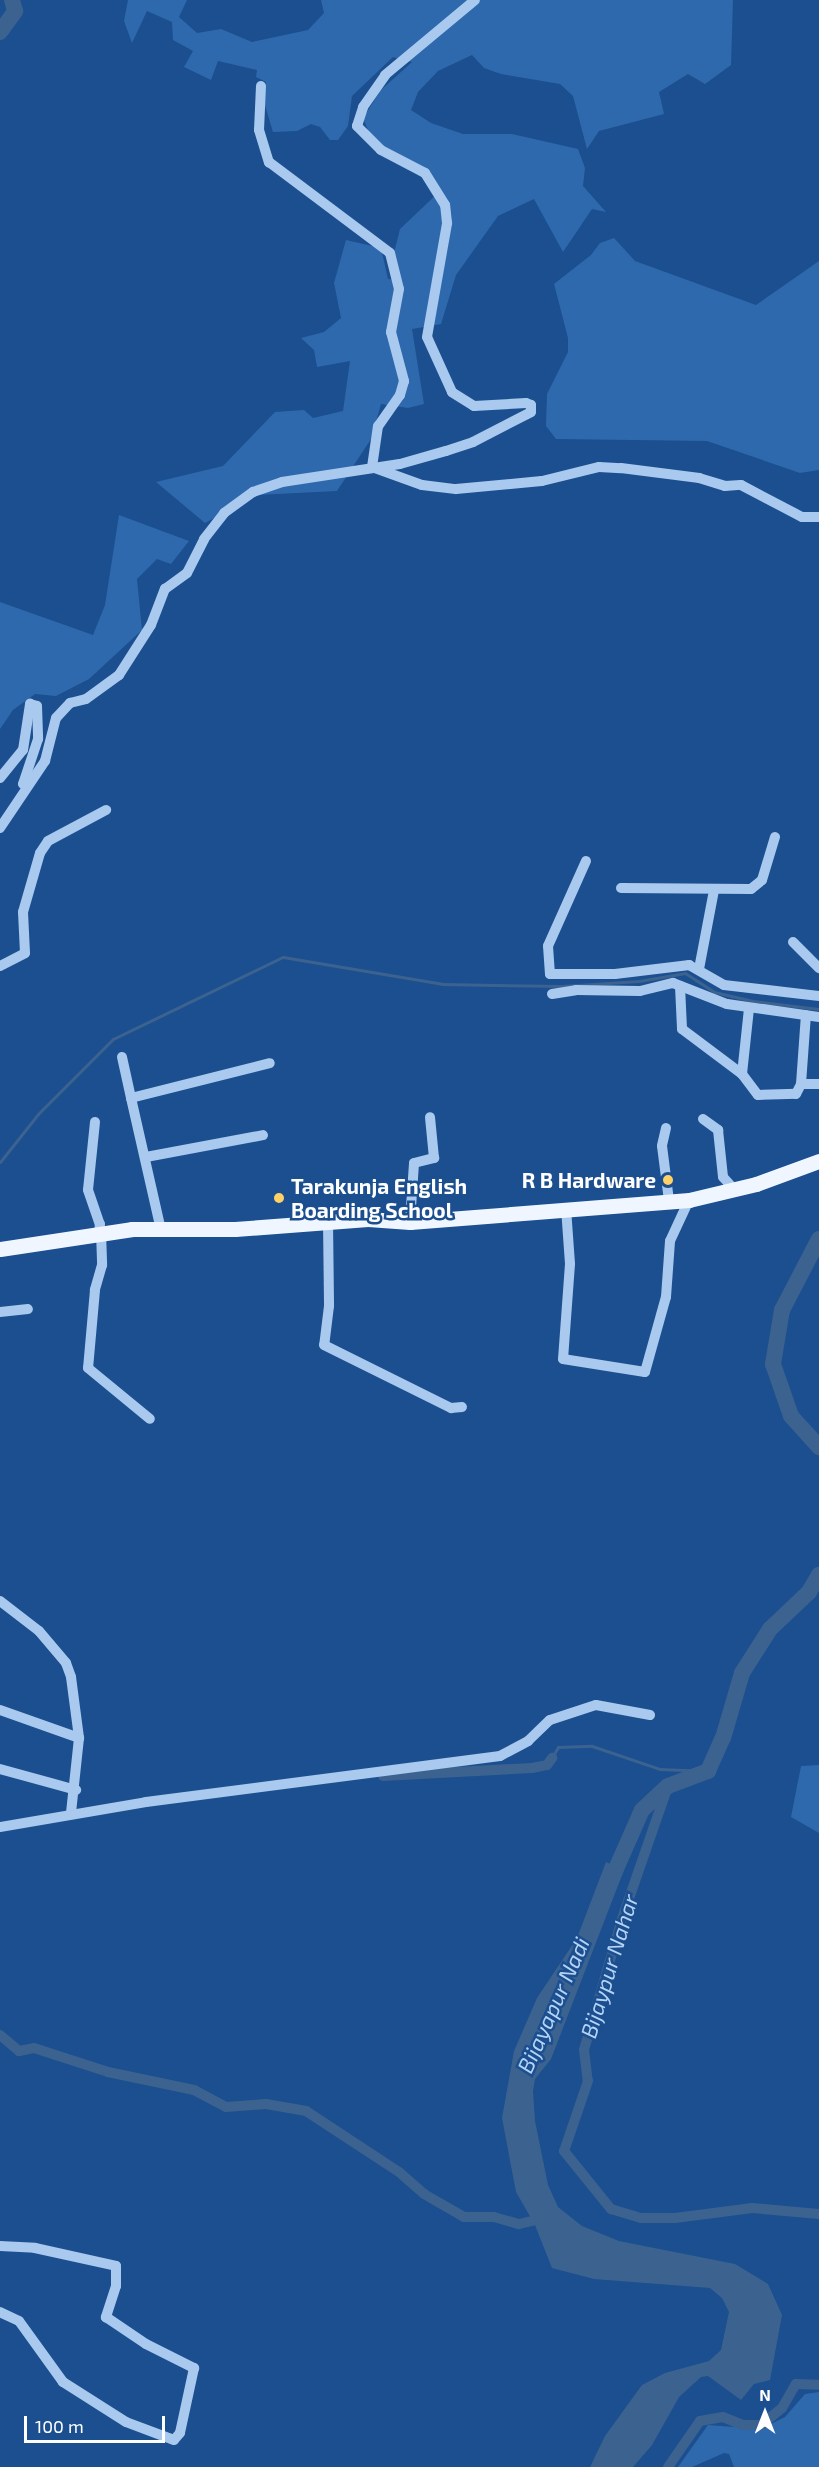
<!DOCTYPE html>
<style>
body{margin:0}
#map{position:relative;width:819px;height:2467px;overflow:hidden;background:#1b4f8f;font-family:"Exo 2",sans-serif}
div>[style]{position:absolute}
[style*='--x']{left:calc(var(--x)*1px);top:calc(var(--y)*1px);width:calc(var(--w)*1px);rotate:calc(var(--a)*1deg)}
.green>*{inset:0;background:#2e69ad}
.water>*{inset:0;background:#3c6290}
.stream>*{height:3px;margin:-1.5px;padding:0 1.5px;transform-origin:1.5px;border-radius:1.5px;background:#3c6290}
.canal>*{height:10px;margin:-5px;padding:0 5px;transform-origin:5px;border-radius:5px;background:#3c6290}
.river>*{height:16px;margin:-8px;padding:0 8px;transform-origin:8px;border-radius:8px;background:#3c6290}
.minor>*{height:10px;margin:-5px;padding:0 5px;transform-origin:5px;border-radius:5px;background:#a9c9ee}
.major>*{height:15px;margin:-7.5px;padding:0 7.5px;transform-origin:7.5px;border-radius:7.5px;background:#f0f6ff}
.dots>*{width:16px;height:16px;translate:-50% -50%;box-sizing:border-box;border:3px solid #1b4f8f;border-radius:50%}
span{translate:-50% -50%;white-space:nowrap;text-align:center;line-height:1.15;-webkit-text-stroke:5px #1b4f8f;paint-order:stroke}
.poi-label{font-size:21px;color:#fff;font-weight:700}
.right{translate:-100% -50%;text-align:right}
.left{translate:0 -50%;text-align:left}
.water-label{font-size:22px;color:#b5d3f5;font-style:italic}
.north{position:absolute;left:735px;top:2383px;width:60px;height:60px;-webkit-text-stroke:4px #1b4f8f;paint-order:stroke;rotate:0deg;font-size:16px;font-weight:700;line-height:24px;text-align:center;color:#fff}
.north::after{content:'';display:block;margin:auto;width:21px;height:27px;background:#fff;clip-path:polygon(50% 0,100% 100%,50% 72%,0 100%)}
.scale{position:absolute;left:24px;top:2416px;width:141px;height:27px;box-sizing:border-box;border:3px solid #fff;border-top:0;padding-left:8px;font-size:18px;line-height:21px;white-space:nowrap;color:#fff;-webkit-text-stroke:4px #1b4f8f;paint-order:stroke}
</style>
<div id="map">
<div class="green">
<i style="clip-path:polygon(128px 0,187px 0,179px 17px,197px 33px,221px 29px,252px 42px,308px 30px,324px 13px,321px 0,733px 0,731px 65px,705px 84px,688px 74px,659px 92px,664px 114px,599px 131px,587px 149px,573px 96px,560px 84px,501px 74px,484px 68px,472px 55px,438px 71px,418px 92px,411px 110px,431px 123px,463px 134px,512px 134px,578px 149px,585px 168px,583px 186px,606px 212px,592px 209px,563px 252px,534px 199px,498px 216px,456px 275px,441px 324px,412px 329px,424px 404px,408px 408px,381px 404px,371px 439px,337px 491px,257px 495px,205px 523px,156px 482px,223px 466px,275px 412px,304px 410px,313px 418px,343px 411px,350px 361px,317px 367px,314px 350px,301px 338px,324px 332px,341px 318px,334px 283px,346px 240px,381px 248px,388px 279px,397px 280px,394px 253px,400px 229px,440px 191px,387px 151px,370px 135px,363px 118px,381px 90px,412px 62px,393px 57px,352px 96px,348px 126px,338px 140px,330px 140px,320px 127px,311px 124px,297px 131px,273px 132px,264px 102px,266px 82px,256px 77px,257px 70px,218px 61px,211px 80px,184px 67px,193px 51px,173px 40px,172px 22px,147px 11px,132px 43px,124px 21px)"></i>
<i style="clip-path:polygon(614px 238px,635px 261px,756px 305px,819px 261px,819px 470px,800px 473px,707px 441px,556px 439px,546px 426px,547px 394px,568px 352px,568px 338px,554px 284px,591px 255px,600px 243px)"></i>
<i style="clip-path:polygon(119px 515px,189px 541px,171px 564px,157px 559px,137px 579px,142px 630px,89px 679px,56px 696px,35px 694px,13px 710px,0 729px,0 602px,93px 635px,105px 605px)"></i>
<i style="clip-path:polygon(819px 1765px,819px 1833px,791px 1817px,801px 1766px)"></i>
<i style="clip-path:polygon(819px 2392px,819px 2467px,734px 2467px,729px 2454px,724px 2453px,692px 2467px,678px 2467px,708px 2425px,761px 2429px,785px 2417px,805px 2394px)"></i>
</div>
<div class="water">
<i style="clip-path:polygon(606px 1862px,624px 1870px,551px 2059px,535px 2079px,533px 2091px,535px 2121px,548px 2185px,558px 2207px,582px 2226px,619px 2241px,735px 2264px,768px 2284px,782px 2315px,770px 2380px,754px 2384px,741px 2400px,708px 2376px,701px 2377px,679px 2397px,652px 2445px,633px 2467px,590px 2467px,605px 2436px,642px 2385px,665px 2373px,709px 2361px,721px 2350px,729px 2312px,722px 2298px,710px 2288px,594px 2279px,552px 2268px,535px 2225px,516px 2192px,502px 2118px,514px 2051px,537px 1998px,577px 1938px)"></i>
</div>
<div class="stream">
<i style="--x:0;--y:1162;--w:61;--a:-51.6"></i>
<i style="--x:38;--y:1114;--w:106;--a:-45"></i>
<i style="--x:113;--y:1039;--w:189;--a:-25.8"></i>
<i style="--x:283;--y:957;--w:161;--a:9.6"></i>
<i style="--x:442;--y:984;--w:120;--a:1"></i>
<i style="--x:562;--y:986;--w:77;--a:-3.7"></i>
<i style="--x:639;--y:981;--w:47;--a:-9.9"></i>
<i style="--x:685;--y:973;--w:35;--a:33"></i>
<i style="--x:714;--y:992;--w:40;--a:13"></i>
<i style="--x:753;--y:1001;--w:66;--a:6.9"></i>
<i style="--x:552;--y:1757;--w:12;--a:-59"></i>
<i style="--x:558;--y:1747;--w:34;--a:-2"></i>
<i style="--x:592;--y:1746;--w:72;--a:18.7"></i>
<i style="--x:660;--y:1769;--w:48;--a:2.4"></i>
</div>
<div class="canal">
<i style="--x:383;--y:1776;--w:149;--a:-3.1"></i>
<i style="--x:532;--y:1768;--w:15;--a:-11"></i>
<i style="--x:547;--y:1765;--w:9;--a:-54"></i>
<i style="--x:668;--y:1786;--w:141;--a:109.1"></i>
<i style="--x:622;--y:1919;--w:136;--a:106.2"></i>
<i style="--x:584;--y:2050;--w:31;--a:83"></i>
<i style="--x:588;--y:2081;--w:74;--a:108.9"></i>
<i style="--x:564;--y:2151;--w:75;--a:51"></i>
<i style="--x:611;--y:2209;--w:31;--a:17"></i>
<i style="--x:641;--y:2218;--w:34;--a:0"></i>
<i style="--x:675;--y:2218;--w:78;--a:-7.4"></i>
<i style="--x:752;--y:2208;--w:67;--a:5.1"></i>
<i style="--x:0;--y:2035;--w:25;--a:40"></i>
<i style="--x:19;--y:2051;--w:15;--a:-11"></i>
<i style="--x:34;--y:2048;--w:78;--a:18"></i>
<i style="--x:108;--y:2072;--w:88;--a:11.8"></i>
<i style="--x:194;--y:2090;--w:36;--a:28"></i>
<i style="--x:226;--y:2107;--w:40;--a:-4.3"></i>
<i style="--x:266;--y:2104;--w:41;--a:9.9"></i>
<i style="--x:306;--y:2111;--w:111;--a:33.3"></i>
<i style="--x:399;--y:2172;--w:33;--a:41"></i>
<i style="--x:424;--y:2194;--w:46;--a:29.9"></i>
<i style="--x:464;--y:2217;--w:30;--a:0"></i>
<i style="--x:494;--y:2217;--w:26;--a:16"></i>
<i style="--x:519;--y:2224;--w:26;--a:-13"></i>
<i style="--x:668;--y:2467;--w:56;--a:-55.2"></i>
<i style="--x:700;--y:2421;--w:23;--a:-10"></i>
<i style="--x:723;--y:2417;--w:22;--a:22"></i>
<i style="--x:743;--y:2425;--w:18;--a:0"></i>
<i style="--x:761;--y:2425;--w:27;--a:-39"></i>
<i style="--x:782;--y:2408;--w:28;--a:-60"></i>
<i style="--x:796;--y:2384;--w:23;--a:2"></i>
</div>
<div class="river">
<i style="--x:0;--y:32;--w:26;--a:-54"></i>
<i style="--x:15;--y:11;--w:11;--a:-105"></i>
<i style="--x:819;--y:1239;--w:80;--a:117.5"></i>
<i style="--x:782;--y:1310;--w:55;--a:99.5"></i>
<i style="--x:773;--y:1364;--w:55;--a:70.9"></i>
<i style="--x:791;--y:1416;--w:42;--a:47.9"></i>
<i style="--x:608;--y:1887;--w:84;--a:-66.2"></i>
<i style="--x:642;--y:1810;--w:35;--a:-43"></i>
<i style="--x:668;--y:1786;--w:43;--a:-20.6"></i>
<i style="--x:708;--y:1771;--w:36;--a:-66"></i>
<i style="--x:723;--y:1738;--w:68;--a:-73.7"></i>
<i style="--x:742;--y:1673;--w:52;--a:-57.5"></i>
<i style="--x:770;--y:1629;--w:54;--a:-43.5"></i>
<i style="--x:809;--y:1592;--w:20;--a:-60"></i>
</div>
<div class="minor">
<i style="--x:261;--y:86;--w:44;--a:92.6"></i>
<i style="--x:259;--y:130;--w:34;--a:73"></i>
<i style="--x:269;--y:162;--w:151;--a:36.9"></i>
<i style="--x:390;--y:253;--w:37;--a:76"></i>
<i style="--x:399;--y:289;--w:44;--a:100.5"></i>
<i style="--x:391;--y:332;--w:51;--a:75.1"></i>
<i style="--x:404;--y:381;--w:15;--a:106"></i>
<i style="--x:400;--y:395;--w:38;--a:125"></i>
<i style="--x:378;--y:426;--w:41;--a:98.3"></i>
<i style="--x:372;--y:467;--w:53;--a:19.8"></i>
<i style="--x:422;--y:485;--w:34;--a:7"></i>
<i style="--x:456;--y:489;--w:86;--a:-5.3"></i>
<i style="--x:542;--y:481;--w:59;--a:-13.8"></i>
<i style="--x:599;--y:467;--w:22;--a:3"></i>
<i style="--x:621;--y:468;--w:79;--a:7.3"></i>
<i style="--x:699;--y:478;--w:27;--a:17"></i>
<i style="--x:725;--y:486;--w:16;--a:-4"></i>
<i style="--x:741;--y:485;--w:69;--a:27.7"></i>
<i style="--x:802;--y:517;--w:17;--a:0"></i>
<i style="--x:0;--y:778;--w:36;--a:-51"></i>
<i style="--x:23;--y:750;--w:47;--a:-81.3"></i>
<i style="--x:30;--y:704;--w:7;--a:16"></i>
<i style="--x:37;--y:706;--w:33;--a:88"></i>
<i style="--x:38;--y:739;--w:47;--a:108.4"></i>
<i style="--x:23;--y:784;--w:5;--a:22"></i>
<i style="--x:0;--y:828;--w:81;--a:-56.1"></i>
<i style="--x:45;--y:761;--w:44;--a:-75.7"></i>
<i style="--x:56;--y:718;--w:21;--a:-47"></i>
<i style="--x:70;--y:703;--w:16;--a:-14"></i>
<i style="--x:86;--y:699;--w:41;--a:-36"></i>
<i style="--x:119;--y:675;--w:59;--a:-57.4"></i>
<i style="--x:151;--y:625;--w:39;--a:-69"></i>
<i style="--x:165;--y:589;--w:27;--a:-36"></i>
<i style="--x:187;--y:573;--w:38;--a:-63"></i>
<i style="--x:204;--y:539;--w:33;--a:-52"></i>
<i style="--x:224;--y:513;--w:36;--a:-36"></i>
<i style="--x:253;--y:492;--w:31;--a:-19"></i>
<i style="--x:282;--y:482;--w:119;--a:-8.7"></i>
<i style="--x:400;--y:464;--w:48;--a:-15.8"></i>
<i style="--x:446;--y:451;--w:28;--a:-18"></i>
<i style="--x:473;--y:442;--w:65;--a:-27.3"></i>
<i style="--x:531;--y:412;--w:7;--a:-90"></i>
<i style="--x:531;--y:405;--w:5;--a:-158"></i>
<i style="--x:526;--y:403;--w:52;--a:176.7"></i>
<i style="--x:474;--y:406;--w:26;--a:-148"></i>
<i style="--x:452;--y:392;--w:60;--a:-114.4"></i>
<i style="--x:427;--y:337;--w:116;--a:-80"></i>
<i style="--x:447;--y:223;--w:18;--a:-96"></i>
<i style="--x:445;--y:205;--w:38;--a:-122"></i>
<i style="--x:425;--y:173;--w:50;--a:-152.4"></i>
<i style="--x:381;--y:150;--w:34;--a:-135"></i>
<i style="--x:357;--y:126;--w:20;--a:-72"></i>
<i style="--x:363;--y:107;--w:39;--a:-55"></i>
<i style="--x:385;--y:75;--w:117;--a:-39.8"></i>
<i style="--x:586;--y:861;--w:93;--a:114.1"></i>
<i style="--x:548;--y:946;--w:28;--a:86"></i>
<i style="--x:550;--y:974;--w:65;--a:0"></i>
<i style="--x:615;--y:974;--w:75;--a:-6.9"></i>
<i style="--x:689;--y:965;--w:40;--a:29.7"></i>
<i style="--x:724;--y:985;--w:96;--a:6.6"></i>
<i style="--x:621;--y:888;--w:130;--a:0.4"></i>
<i style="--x:751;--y:889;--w:14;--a:-39"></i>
<i style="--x:762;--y:880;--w:45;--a:-73.2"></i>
<i style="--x:793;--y:942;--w:37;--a:45"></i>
<i style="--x:0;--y:966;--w:28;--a:-27"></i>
<i style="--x:25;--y:953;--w:41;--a:-92.8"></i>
<i style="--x:23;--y:912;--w:61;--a:-73.9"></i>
<i style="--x:40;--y:853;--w:14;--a:-56"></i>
<i style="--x:48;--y:841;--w:66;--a:-28.1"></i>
<i style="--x:699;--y:969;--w:80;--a:-79.2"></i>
<i style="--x:680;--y:986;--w:43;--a:87.3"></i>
<i style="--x:682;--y:1029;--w:75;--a:36.9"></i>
<i style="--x:742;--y:1074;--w:26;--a:53"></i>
<i style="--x:758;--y:1095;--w:38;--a:-2"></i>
<i style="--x:796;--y:1094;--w:11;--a:-63"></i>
<i style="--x:801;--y:1084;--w:18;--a:0"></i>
<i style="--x:552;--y:994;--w:24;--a:-9"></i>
<i style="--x:576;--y:990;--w:64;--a:0.9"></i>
<i style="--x:640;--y:991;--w:34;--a:-14"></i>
<i style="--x:673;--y:983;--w:58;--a:21.3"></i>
<i style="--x:727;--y:1004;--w:93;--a:8"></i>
<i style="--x:122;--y:1057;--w:42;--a:77.6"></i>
<i style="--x:742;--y:1074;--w:65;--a:-83.9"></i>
<i style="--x:801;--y:1084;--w:69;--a:-85.9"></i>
<i style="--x:703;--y:1119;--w:19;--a:36"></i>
<i style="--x:718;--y:1130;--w:47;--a:83.9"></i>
<i style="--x:723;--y:1177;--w:15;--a:48"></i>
<i style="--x:95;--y:1122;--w:68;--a:95.9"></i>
<i style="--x:88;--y:1190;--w:36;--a:71"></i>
<i style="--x:100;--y:1224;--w:9;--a:96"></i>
<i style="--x:666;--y:1128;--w:18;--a:103"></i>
<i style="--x:662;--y:1146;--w:55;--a:82.7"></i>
<i style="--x:146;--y:1157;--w:119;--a:-10.6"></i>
<i style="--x:566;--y:1208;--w:56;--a:85.9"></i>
<i style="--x:570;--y:1264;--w:95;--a:94.2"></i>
<i style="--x:563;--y:1359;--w:83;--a:9"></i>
<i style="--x:645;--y:1372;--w:78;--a:-74.4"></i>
<i style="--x:666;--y:1297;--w:56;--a:-85.9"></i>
<i style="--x:670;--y:1241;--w:45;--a:-65.1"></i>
<i style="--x:328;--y:1221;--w:85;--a:89.3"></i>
<i style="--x:329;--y:1306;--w:39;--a:97"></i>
<i style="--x:324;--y:1345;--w:142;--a:26.4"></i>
<i style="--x:451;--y:1408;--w:11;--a:-5"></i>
<i style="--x:410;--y:1222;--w:59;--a:-86.1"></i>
<i style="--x:414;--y:1163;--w:21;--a:-14"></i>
<i style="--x:434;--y:1158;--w:41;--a:-95.6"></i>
<i style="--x:161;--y:1230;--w:135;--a:-102.8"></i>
<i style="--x:131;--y:1098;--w:143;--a:-14.1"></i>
<i style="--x:101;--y:1232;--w:33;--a:88"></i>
<i style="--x:102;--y:1265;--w:26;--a:106"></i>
<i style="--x:95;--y:1290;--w:78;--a:95.1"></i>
<i style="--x:88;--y:1368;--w:80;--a:39.4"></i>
<i style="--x:0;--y:1312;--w:28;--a:-6"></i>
<i style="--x:0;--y:1601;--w:49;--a:37.6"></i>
<i style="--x:39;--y:1631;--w:42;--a:49.8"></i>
<i style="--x:66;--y:1663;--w:15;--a:70"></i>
<i style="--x:71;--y:1677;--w:62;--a:82.5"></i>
<i style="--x:79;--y:1738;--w:75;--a:96.1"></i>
<i style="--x:0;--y:1710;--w:84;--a:19.5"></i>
<i style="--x:0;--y:1769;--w:79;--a:15.4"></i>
<i style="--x:0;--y:1827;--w:148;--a:-9.7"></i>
<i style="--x:146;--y:1802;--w:357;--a:-7.4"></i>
<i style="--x:500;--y:1756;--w:32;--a:-28"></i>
<i style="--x:528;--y:1741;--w:30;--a:-44"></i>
<i style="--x:550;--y:1720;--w:48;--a:-18.1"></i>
<i style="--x:596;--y:1705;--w:55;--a:10.5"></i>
<i style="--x:0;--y:2246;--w:35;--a:3"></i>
<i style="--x:35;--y:2248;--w:83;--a:12.5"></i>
<i style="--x:116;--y:2266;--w:20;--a:90"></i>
<i style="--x:116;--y:2286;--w:33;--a:108"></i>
<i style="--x:106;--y:2317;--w:48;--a:34"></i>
<i style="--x:146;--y:2344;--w:54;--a:26.6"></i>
<i style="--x:194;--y:2368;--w:66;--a:102.2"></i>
<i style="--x:180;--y:2433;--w:9;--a:131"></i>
<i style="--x:174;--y:2440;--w:51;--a:-159.4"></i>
<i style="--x:126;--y:2422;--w:75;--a:-147.6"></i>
<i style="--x:63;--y:2382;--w:75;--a:-125.8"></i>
<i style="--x:19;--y:2321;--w:21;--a:-155"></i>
</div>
<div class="major">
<i style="--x:0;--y:1249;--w:134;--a:-8.6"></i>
<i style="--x:132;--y:1229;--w:103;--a:0"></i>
<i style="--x:235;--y:1229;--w:133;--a:-4.3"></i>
<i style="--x:368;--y:1219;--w:42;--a:4.1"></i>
<i style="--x:410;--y:1222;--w:280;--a:-4.5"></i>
<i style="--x:689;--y:1200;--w:69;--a:-13.4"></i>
<i style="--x:756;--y:1184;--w:67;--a:-20.1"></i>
</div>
<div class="dots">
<i style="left:668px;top:1180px;background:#ffd166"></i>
<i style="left:279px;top:1198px;background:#ffd166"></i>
</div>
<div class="poi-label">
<span class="right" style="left:656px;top:1180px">R B Hardware</span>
<span class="left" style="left:291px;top:1198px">Tarakunja English<br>Boarding School</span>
</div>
<div class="water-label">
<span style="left:609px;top:1966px;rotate:-73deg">Bijaypur Nahar</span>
<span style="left:553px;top:2005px;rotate:-66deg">Bijayapur Nadi</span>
</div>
<div class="north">N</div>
<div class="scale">100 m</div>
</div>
